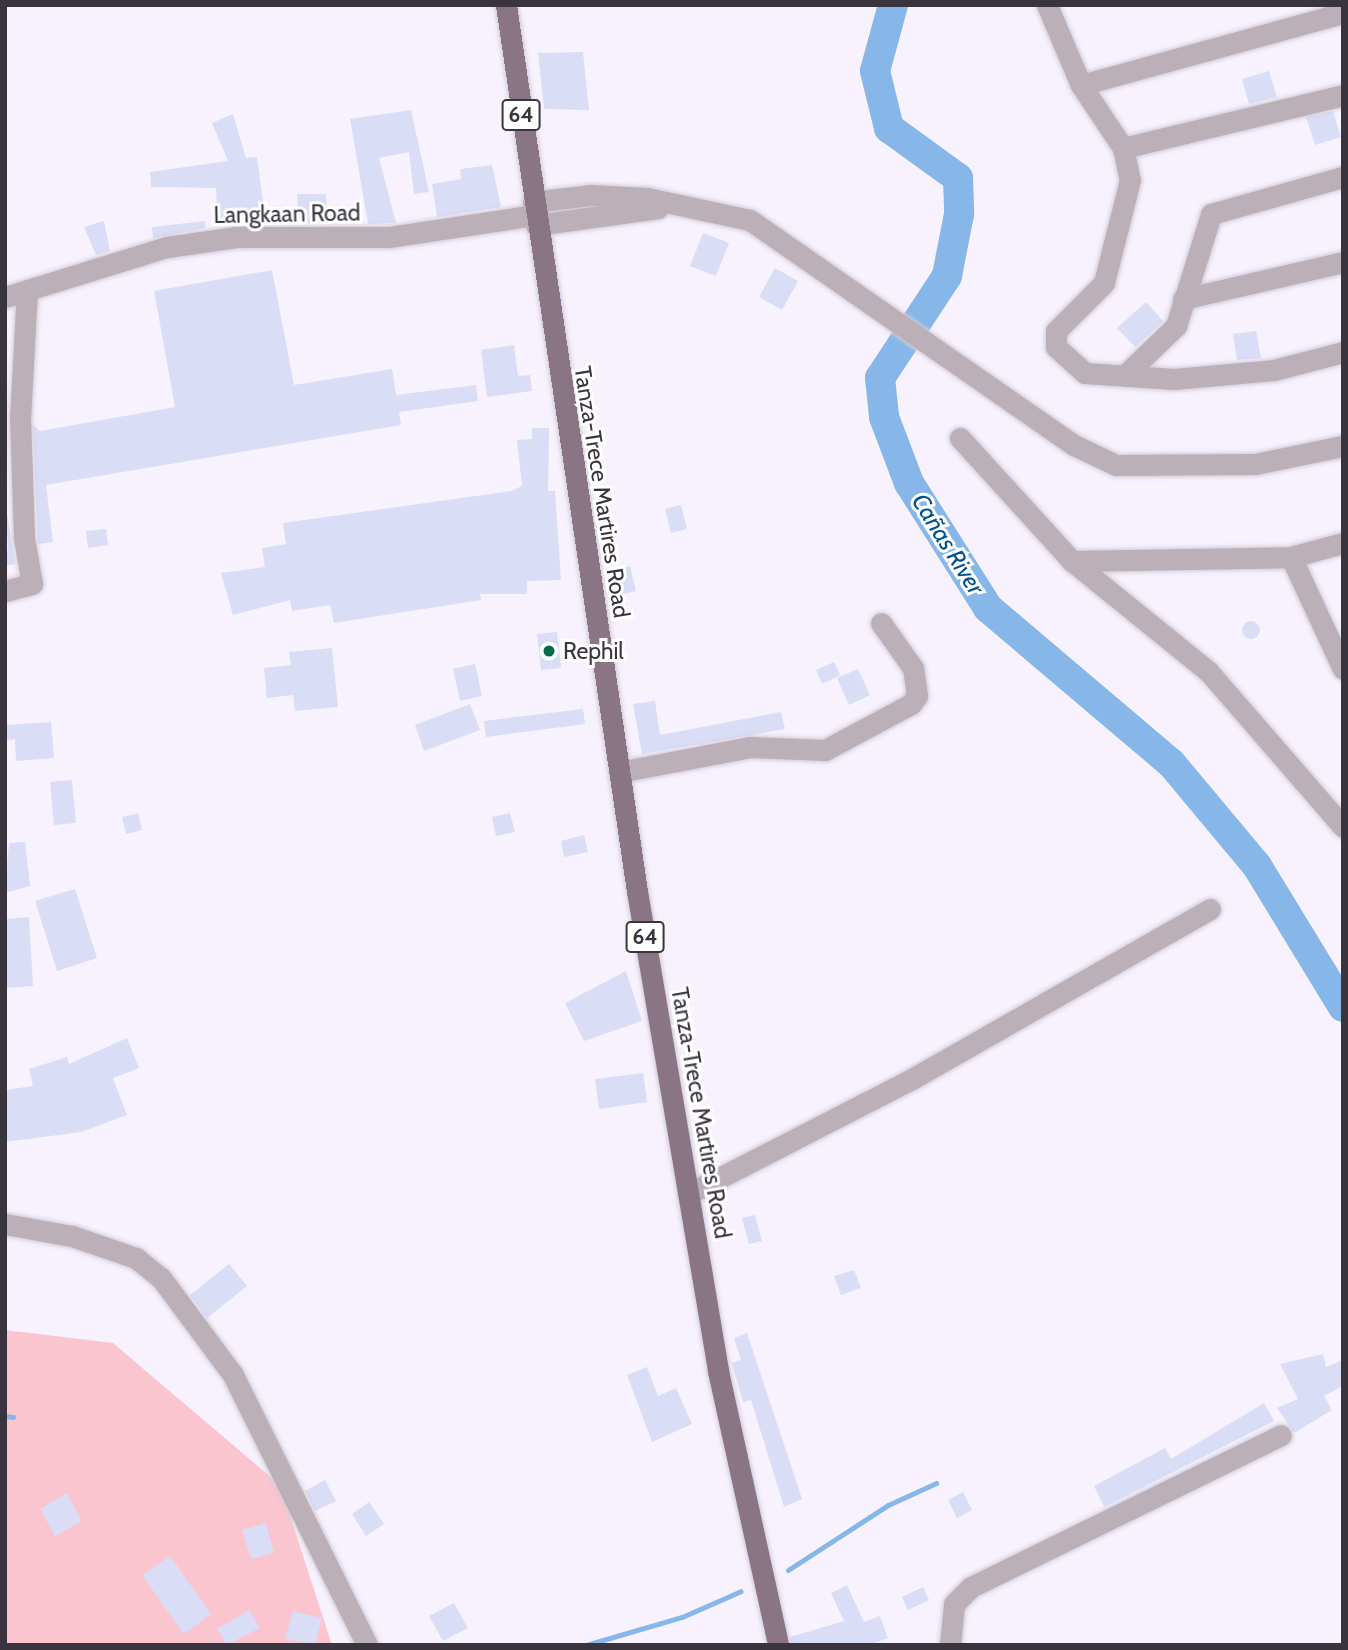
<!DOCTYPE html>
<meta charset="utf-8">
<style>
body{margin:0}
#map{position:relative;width:1348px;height:1650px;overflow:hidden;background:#f8f2fe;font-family:Cabin,sans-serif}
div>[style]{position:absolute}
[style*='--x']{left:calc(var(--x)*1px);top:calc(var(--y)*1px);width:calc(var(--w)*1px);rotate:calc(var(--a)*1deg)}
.green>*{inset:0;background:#fac5ce}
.stream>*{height:5px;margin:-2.5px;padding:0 2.5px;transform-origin:2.5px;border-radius:2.5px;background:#86b7e8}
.river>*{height:30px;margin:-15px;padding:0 15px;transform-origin:15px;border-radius:15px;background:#86b7e8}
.building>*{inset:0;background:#d9ddf6}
.round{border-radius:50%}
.roads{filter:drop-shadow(0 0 2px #d2ccd8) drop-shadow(0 0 2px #d2ccd8)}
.minor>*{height:21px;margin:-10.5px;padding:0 10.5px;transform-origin:10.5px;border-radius:10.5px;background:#bbafb8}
.major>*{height:21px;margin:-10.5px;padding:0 10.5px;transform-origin:10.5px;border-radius:10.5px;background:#8a7584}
.dots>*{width:19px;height:19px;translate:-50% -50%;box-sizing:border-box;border:4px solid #fff;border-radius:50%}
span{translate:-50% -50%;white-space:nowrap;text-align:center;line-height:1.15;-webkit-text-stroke:6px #fff;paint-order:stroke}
.shield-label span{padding:2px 5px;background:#fff;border:2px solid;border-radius:5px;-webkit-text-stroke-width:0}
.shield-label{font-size:21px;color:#3a343f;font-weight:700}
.street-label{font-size:23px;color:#3a343f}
.poi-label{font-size:23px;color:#3a343f}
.left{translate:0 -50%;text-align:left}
.water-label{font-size:24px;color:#00518c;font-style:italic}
.frame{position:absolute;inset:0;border:7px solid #3a343f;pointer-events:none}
</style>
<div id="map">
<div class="green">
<i style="clip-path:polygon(5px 1330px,113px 1343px,280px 1485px,332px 1645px,5px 1645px)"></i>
</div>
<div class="stream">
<i style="--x:5;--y:1416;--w:8;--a:7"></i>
<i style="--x:788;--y:1570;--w:119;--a:-33"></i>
<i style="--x:888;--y:1505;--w:53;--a:-24.6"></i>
<i style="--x:586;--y:1645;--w:100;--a:-16.3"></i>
<i style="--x:682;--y:1617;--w:64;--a:-23.8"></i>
</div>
<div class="river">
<i style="--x:893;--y:5;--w:68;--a:105.3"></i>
<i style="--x:875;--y:71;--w:59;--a:76.2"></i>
<i style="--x:889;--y:128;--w:85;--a:35.9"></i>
<i style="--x:958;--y:178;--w:36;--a:88"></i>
<i style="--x:959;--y:214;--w:63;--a:101"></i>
<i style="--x:947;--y:276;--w:122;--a:123.3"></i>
<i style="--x:880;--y:378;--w:39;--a:84"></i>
<i style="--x:884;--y:417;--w:71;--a:69.3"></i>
<i style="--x:909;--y:483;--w:148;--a:57.7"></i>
<i style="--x:988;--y:608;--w:240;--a:40.3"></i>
<i style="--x:1171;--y:763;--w:134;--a:50.1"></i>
<i style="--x:1257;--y:866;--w:165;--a:58.6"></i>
</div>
<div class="building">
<i style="clip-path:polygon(583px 52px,589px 110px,544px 109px,538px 53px)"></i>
<i style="clip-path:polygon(1269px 71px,1277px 97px,1249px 104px,1242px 79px)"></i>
<i style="clip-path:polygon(411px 110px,429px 192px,414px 194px,409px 152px,379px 158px,396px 223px,368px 224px,350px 119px)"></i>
<i style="clip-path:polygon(1333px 111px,1341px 137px,1315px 145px,1306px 117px)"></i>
<i style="clip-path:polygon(233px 114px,246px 158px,257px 157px,266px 224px,218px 226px,216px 188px,151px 187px,150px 172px,228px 161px,212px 123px)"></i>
<i style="clip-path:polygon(492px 165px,501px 207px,437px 217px,432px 184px,461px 179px,460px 169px)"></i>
<i style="clip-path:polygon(297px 194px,326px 194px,327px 224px,299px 224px)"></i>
<i style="clip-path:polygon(104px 221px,110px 251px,96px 255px,84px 227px)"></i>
<i style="clip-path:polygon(205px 221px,205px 228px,153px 238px,152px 227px)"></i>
<i style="clip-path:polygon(703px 233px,729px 243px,716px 276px,690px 266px)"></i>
<i style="clip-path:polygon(775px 268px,798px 281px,782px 310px,759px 297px)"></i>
<i style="clip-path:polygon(272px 270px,294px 385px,392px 369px,396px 395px,476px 385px,478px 401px,399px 412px,401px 425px,46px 485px,53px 542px,38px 544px,33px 425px,40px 431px,175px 407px,154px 291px)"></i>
<i style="clip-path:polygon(1146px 302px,1163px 321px,1135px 347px,1117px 328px)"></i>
<i style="clip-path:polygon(1256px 331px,1261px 358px,1237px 360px,1233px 334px)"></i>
<i style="clip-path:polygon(514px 345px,518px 376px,530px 375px,532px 391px,487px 397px,481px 350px)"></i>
<i style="clip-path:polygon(532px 428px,549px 428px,548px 491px,555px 491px,561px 580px,527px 581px,527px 594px,480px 594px,481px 600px,334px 623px,330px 605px,292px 611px,290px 600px,233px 615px,221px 573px,265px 567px,262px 548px,286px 544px,283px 523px,511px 491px,522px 486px,517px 440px,532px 439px)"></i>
<i style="clip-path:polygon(5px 500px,15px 564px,5px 566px,8px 547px)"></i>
<i style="clip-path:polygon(681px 505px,687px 529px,671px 533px,665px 509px)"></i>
<i style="clip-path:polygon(106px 529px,108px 545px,88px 548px,86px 531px)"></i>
<i style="clip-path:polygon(630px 566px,636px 591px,615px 596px,609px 571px)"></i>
<i class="round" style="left:1242px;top:621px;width:18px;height:18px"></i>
<i style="clip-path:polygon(557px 632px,561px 668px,541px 670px,537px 634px)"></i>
<i style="clip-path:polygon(332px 648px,338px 707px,295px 711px,293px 695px,267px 698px,264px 668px,291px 665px,289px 652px)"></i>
<i style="clip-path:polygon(834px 662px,840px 675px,822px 684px,816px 670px)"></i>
<i style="clip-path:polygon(475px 664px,482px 696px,460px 701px,453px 669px)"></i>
<i style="clip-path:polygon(858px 669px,870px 695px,849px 705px,837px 678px)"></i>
<i style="clip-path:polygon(655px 701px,660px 735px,781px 712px,785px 729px,642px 754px,633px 704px)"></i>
<i style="clip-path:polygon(470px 704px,480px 730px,424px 751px,415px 725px)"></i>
<i style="clip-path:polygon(583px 709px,585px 724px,486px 737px,484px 721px)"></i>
<i style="clip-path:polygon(51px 722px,54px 758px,16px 761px,15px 739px,5px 741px,5px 725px)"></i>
<i style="clip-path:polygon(72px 780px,76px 823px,54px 825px,50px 782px)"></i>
<i style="clip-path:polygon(138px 813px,142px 830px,126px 834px,122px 817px)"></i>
<i style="clip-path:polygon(510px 813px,515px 832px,496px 836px,492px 817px)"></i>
<i style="clip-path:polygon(584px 835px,588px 852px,564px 857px,561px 841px)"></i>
<i style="clip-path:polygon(25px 842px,30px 886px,5px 893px,9px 843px)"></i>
<i style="clip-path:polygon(75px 889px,97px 958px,57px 971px,35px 901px)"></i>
<i style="clip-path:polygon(29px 917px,33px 986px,5px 988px,5px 919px)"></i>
<i style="clip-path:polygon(626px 971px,642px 1021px,584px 1041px,565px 1003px)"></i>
<i style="clip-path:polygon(127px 1038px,139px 1068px,113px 1078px,127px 1115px,81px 1132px,5px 1142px,5px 1090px,33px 1086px,29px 1069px,67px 1057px,69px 1064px)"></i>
<i style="clip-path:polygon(643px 1073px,647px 1102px,599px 1109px,595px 1079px)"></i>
<i style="clip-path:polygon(755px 1215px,762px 1241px,749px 1244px,742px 1218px)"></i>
<i style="clip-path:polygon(229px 1264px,247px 1286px,207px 1318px,190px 1295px)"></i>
<i style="clip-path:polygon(854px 1270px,861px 1288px,841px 1295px,834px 1276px)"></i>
<i style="clip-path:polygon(747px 1333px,802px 1499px,784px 1507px,751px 1400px,743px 1402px,732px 1363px,741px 1360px,734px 1338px)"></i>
<i style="clip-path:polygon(1323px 1354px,1326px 1367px,1343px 1360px,1343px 1386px,1324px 1396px,1332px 1410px,1294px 1433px,1277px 1408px,1298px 1399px,1280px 1364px)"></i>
<i style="clip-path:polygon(647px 1367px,658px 1396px,676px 1388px,692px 1424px,652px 1442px,627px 1375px)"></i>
<i style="clip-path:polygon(1264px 1403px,1274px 1421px,1104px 1507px,1094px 1486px,1165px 1448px,1171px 1459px)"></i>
<i style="clip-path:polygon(325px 1480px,336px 1501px,315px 1511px,305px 1491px)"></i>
<i style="clip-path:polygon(963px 1492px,972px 1510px,957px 1518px,948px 1500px)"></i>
<i style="clip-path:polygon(67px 1493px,82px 1521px,55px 1536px,40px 1509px)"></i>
<i style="clip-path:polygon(369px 1502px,384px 1524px,366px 1536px,352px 1514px)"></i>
<i style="clip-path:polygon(266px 1523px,274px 1553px,251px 1559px,242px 1530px)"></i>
<i style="clip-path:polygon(170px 1556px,211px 1614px,184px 1634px,142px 1575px)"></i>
<i style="clip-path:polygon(847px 1585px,864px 1622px,880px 1616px,888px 1638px,869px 1645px,791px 1645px,790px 1637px,844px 1621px,831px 1593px)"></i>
<i style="clip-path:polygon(923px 1587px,929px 1600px,908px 1610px,902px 1597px)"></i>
<i style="clip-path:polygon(454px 1603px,468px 1628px,443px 1641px,429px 1616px)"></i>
<i style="clip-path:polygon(249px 1610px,260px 1628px,227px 1645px,217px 1629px)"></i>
<i style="clip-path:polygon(293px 1611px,322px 1618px,315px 1645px,285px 1639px)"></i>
</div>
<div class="roads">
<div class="minor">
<i style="--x:1047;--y:5;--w:87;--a:67"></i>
<i style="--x:1081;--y:85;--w:76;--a:56.3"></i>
<i style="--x:1123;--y:148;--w:33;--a:78"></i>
<i style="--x:1130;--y:180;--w:106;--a:104.2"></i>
<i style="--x:1104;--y:283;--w:68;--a:135"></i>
<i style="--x:1056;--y:331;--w:16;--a:90"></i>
<i style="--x:1056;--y:347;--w:39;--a:42"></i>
<i style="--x:1085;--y:373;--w:89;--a:3.9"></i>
<i style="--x:1174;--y:379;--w:100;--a:-5.1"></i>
<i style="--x:1274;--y:370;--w:71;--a:-14.6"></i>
<i style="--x:1081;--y:85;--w:272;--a:-15.4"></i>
<i style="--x:1123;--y:148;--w:226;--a:-13.5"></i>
<i style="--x:533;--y:202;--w:57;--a:-7"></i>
<i style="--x:590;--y:195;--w:57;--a:3"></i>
<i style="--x:647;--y:198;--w:105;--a:12.1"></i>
<i style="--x:750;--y:220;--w:394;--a:34.8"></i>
<i style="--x:1074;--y:445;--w:47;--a:25.5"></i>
<i style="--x:1116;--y:465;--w:139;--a:-0.4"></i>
<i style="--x:1255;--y:464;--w:90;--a:-11.6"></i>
<i style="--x:536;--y:225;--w:123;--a:-7.9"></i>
<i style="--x:5;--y:297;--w:170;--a:-17.2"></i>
<i style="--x:167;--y:247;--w:70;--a:-8.2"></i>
<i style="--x:236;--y:237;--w:153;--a:0"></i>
<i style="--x:389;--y:237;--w:148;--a:-8.6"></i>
<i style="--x:1183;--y:299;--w:164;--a:-13"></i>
<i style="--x:1125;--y:375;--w:71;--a:-43.9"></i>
<i style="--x:1176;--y:326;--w:117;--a:-72.6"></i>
<i style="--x:1211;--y:214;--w:137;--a:-15.7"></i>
<i style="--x:960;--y:438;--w:166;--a:47.7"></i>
<i style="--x:1072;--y:561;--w:175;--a:39"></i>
<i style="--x:1208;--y:671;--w:206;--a:49.1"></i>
<i style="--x:1291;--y:557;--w:123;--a:65.1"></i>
<i style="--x:1072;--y:561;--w:219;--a:-1"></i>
<i style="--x:1291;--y:557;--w:54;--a:-15.1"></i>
<i style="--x:5;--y:591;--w:28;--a:-15"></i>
<i style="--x:32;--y:584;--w:47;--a:-99.9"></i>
<i style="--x:24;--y:538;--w:119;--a:-91.9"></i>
<i style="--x:20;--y:419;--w:129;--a:-86.9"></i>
<i style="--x:619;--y:772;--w:133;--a:-10.8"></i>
<i style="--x:750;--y:747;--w:75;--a:2.3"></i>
<i style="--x:825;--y:750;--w:98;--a:-28.1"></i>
<i style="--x:911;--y:704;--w:10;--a:-53"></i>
<i style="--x:917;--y:696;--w:28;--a:-98"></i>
<i style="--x:913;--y:668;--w:55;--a:-125.4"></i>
<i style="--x:688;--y:1194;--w:252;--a:-27.2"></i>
<i style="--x:912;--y:1079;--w:343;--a:-29.7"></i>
<i style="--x:5;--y:1224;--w:68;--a:10.2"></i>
<i style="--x:72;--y:1236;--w:68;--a:19"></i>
<i style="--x:136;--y:1258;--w:32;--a:39"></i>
<i style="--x:161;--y:1278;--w:121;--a:53.4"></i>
<i style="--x:233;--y:1375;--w:301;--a:63.6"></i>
<i style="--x:950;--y:1645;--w:41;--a:-84.4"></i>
<i style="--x:954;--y:1604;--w:24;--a:-45"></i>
<i style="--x:971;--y:1587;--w:345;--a:-26.1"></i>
</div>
<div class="major">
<i style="--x:506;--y:5;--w:896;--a:81.59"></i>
<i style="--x:637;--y:891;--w:487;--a:80.4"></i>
<i style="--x:718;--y:1371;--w:280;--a:77.6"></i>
</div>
</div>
<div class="dots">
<i style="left:549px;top:651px;background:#006f48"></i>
</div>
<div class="shield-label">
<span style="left:521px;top:115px">64</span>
<span style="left:645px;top:937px">64</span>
</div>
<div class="street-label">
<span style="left:287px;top:214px;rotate:-1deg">Langkaan Road</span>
<span style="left:602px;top:492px;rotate:81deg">Tanza-Trece Martires Road</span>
<span style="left:701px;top:1113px;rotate:80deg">Tanza-Trece Martires Road</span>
</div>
<div class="poi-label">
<span class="left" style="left:563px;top:651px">Rephil</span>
</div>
<div class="water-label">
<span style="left:948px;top:544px;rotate:58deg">Cañas River</span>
</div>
<div class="frame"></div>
</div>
